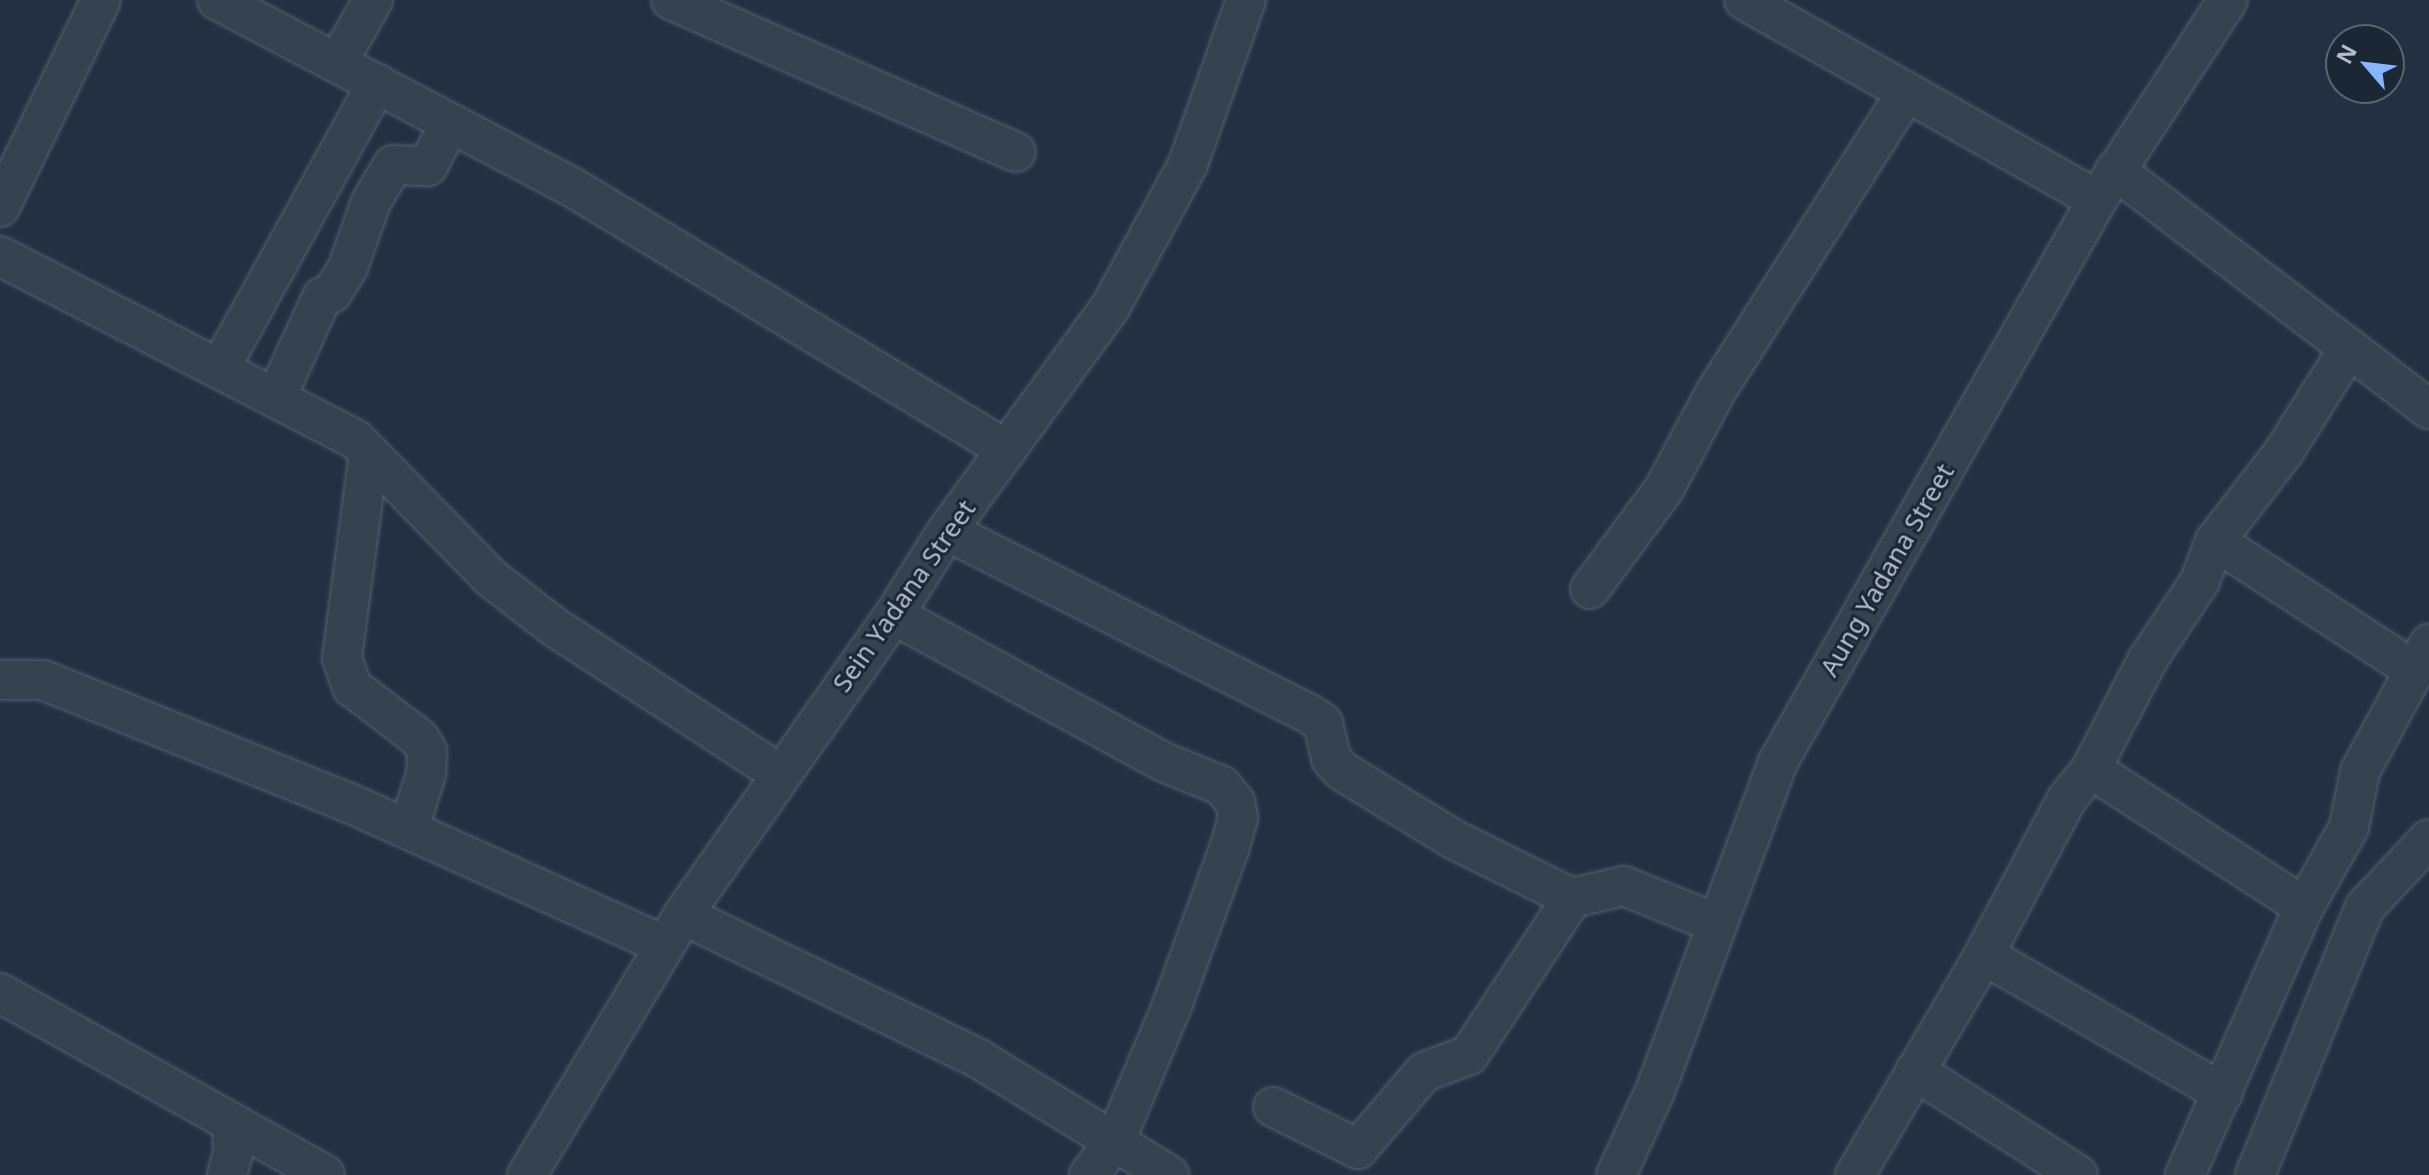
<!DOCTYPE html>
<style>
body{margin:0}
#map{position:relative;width:2429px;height:1175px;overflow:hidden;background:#233042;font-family:"Noto Sans",sans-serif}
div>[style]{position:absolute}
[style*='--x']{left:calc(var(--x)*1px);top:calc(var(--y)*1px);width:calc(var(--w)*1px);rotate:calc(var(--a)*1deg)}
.roads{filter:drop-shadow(0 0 2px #55606f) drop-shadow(0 0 2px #55606f)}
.minor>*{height:38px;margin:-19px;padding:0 19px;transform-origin:19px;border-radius:19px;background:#374251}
span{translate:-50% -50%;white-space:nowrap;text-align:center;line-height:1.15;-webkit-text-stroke:6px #1c2736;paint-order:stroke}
.street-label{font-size:26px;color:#b4bdcc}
.north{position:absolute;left:2325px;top:24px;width:80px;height:80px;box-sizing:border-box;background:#1c2736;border:2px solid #596372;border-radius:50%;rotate:298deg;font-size:22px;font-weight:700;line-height:32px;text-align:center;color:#b4bdcc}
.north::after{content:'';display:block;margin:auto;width:28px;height:36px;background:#85b6ff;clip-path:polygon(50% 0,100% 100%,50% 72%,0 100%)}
</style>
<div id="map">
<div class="roads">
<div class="minor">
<i style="--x:217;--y:0;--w:401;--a:27.8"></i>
<i style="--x:572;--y:187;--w:508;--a:31.16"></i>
<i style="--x:671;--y:0;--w:377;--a:23.8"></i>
<i style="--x:1744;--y:0;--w:406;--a:29.5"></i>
<i style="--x:338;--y:62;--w:71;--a:-60.6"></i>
<i style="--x:2115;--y:170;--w:395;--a:37.3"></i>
<i style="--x:0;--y:207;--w:230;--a:-64"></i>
<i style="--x:0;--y:256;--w:401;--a:27.3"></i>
<i style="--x:356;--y:440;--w:193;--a:45.6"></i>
<i style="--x:491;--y:578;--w:78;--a:37.7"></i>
<i style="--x:553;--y:626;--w:271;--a:33.1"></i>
<i style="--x:220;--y:368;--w:325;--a:-61.1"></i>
<i style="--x:276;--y:398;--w:111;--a:-65.5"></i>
<i style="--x:322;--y:297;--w:11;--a:-22"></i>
<i style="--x:332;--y:293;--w:31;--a:-58"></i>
<i style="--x:348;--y:267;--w:69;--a:-70.5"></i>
<i style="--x:371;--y:202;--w:43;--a:-59.3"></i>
<i style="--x:393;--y:165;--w:35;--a:2"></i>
<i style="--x:428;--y:166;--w:48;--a:-62.9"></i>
<i style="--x:369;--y:453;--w:207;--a:97.5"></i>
<i style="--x:342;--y:658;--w:31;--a:71"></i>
<i style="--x:352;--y:687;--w:84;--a:37.3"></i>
<i style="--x:419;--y:738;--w:15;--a:58"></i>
<i style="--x:427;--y:751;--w:23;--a:92"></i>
<i style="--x:426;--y:774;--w:57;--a:107.5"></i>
<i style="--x:947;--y:531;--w:404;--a:26.8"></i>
<i style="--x:1308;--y:713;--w:18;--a:34"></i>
<i style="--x:1323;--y:723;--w:37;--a:77"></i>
<i style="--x:1331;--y:759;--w:16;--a:47"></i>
<i style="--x:1342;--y:771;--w:130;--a:31.5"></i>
<i style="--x:1453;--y:839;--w:133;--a:26.4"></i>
<i style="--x:1572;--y:898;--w:53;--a:-13"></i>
<i style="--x:1624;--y:886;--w:98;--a:22.1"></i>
<i style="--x:2215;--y:541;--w:235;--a:33"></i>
<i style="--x:1590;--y:589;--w:124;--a:-53.5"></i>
<i style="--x:1664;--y:489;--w:109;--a:-62"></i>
<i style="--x:1715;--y:393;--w:356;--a:-57.5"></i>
<i style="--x:894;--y:615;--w:310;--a:28.6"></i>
<i style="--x:1166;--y:763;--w:61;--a:22.3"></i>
<i style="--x:1222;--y:786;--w:21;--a:51"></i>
<i style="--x:1235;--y:802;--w:16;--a:79"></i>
<i style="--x:1238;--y:818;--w:32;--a:106"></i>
<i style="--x:1229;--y:849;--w:169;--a:110"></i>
<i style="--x:1171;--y:1008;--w:144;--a:112.8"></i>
<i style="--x:1115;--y:1141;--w:43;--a:127.4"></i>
<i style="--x:0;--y:680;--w:43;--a:0"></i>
<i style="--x:43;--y:680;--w:328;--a:21.9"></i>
<i style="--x:347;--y:802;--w:348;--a:24.3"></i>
<i style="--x:2091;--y:769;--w:254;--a:32.9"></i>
<i style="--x:683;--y:915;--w:329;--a:25.9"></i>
<i style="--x:979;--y:1059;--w:223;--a:31.4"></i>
<i style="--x:1984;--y:955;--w:276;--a:30"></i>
<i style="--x:0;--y:993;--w:372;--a:29.2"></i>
<i style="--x:1915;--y:1071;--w:193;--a:32.5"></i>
<i style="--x:1273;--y:1107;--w:95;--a:26.3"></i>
<i style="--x:1358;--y:1149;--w:101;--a:-49.4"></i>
<i style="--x:1424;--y:1072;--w:48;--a:-20.7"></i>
<i style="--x:1469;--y:1055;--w:188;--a:-56.7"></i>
<i style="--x:227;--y:1175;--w:23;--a:-75"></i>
<i style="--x:233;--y:1153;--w:30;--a:-92"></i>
<i style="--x:527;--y:1175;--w:303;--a:-59"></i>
<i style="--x:683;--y:915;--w:367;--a:-54.9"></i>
<i style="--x:894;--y:615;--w:99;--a:-57.8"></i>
<i style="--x:947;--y:531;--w:278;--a:-53.9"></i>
<i style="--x:1111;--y:306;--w:162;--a:-61.5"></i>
<i style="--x:1188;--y:164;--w:174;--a:-70.5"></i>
<i style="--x:1616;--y:1175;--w:93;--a:-65.1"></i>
<i style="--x:1655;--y:1091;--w:351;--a:-69.5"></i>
<i style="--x:1778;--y:762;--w:646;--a:-60.42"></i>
<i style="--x:2097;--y:200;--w:239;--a:-56.8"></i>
<i style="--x:1855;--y:1175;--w:255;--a:-59.6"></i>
<i style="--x:1984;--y:955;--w:177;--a:-62"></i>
<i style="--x:2067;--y:799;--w:38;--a:-51"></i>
<i style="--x:2091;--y:769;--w:124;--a:-62.6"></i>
<i style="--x:2148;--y:659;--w:94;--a:-56.3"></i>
<i style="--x:2200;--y:581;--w:43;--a:-69.4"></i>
<i style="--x:2215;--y:541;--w:111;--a:-52.3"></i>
<i style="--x:2283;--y:453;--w:124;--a:-57.8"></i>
<i style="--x:2185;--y:1175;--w:293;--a:-66.1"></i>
<i style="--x:2304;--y:907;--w:92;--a:-60.6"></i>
<i style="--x:2349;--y:827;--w:57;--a:-78.9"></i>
<i style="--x:2360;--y:771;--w:145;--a:-61.5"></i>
<i style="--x:2255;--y:1175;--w:290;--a:-67.7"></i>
<i style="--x:2365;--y:907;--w:93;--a:-46.7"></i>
</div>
</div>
<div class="street-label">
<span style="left:1887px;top:570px;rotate:-60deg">Aung Yadana Street</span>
<span style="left:904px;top:596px;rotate:-55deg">Sein Yadana Street</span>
</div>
<div class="north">N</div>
</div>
